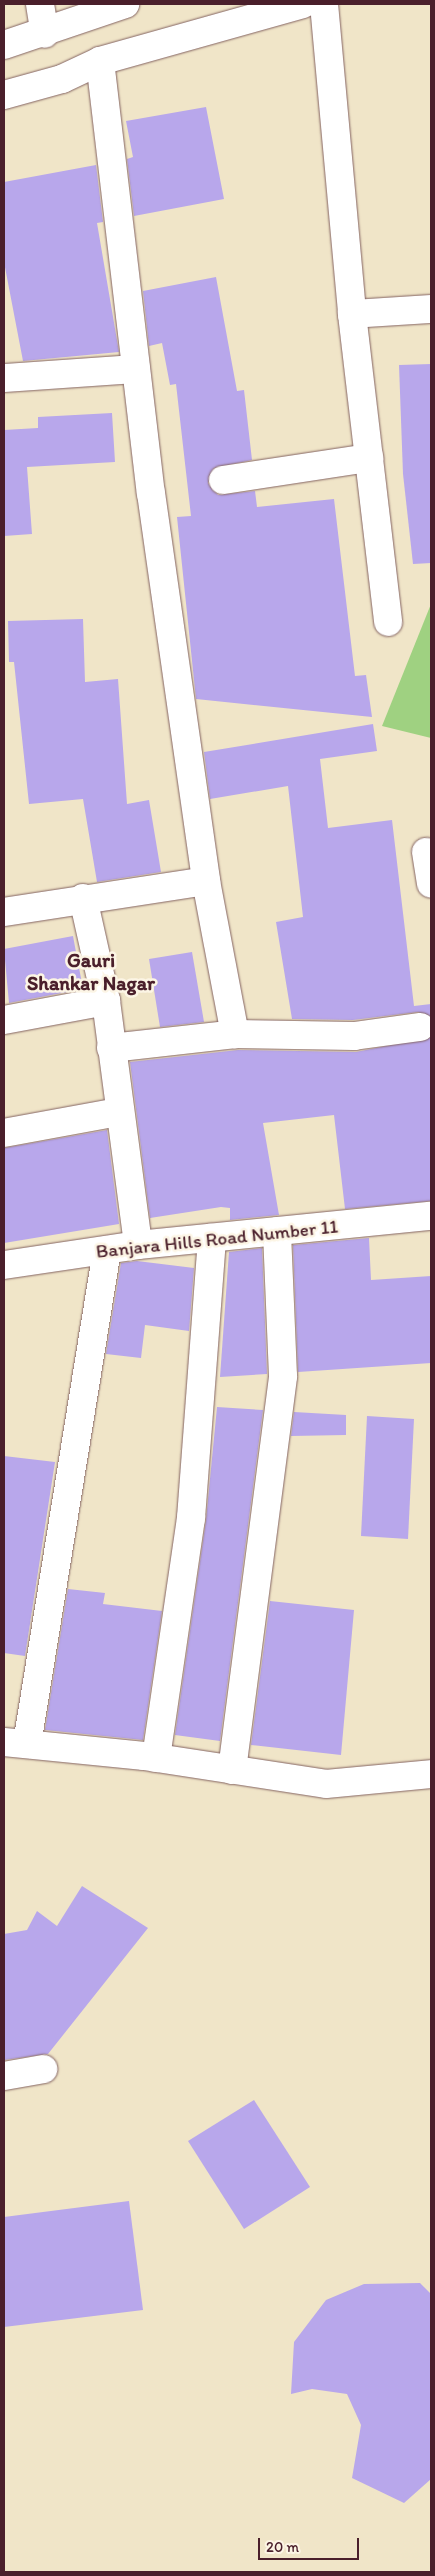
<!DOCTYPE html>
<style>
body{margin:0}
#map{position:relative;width:435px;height:2576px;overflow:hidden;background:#f0e5c8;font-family:Itim,sans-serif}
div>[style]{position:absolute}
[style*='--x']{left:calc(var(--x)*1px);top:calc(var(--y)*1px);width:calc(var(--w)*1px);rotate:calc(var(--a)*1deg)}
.green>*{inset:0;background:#9fd181}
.building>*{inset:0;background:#b8a7eb}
.roads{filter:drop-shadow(0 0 1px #846462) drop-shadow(0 0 1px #846462)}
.minor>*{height:28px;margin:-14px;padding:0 14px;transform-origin:14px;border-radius:14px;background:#fff}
.major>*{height:28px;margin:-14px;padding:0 14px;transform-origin:14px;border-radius:14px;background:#fff}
span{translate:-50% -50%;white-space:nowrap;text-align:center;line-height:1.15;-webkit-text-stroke:5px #fcf5e5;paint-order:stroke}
.street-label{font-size:19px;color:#4a1f2b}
.neighbourhood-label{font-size:20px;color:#4a1f2b;font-weight:700}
.frame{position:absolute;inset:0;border:5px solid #4a1f2b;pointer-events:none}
.scale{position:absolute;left:258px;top:2538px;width:101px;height:22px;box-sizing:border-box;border:2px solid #4a1f2b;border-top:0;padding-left:6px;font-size:15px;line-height:18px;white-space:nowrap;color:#4a1f2b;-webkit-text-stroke:4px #fcf5e5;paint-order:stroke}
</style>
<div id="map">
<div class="green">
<i style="clip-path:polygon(431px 604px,431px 738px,382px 726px)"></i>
</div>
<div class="building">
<i style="clip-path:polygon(206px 107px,224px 199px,134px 216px,127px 159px,133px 157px,126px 121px)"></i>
<i style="clip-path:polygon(96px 165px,103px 222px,97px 223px,119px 352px,23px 361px,4px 262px,4px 182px)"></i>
<i style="clip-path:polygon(216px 277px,237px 391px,244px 390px,252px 460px,214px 468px,208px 483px,218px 495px,255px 491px,257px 507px,334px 499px,355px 676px,366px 675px,372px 717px,196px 699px,177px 517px,191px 516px,176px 384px,170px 385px,162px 343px,149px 346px,143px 291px)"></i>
<i style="clip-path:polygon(431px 364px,431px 563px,413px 564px,403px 474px,399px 365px)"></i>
<i style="clip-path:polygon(112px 413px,115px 462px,27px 467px,32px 534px,4px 536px,4px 430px,38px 428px,38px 417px)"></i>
<i style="clip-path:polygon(83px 619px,85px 682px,118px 679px,127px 804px,149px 800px,161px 872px,97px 882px,83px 799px,29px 804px,14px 662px,9px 662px,8px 621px)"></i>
<i style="clip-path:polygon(373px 724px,377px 751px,320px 759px,328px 828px,392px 820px,414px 1006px,431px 1004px,431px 1017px,418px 1012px,353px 1020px,292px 1019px,276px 922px,303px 917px,288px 786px,210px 799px,204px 752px)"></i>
<i style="clip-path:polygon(73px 936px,83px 989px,9px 1003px,4px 949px)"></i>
<i style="clip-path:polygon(192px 952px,204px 1022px,160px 1027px,149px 959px)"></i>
<i style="clip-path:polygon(431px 1037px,431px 1201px,345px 1209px,334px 1115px,263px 1123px,279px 1215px,230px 1220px,230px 1208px,221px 1207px,150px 1218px,130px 1062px,238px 1050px,356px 1052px)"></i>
<i style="clip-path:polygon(107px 1130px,119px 1224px,4px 1243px,4px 1148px)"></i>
<i style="clip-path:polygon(369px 1238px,371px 1280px,431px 1276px,431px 1363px,298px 1372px,293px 1245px)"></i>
<i style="clip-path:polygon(262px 1248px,267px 1374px,220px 1377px,229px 1252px)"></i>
<i style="clip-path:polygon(137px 1261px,194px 1268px,189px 1331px,145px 1325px,141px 1358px,106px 1354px,121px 1263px)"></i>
<i style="clip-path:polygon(217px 1407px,263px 1410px,220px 1741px,175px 1735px,206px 1520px)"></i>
<i style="clip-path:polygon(294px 1412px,346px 1415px,346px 1435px,291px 1436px)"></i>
<i style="clip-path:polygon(367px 1416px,414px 1419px,408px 1539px,361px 1536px)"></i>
<i style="clip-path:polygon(4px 1456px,55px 1462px,25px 1656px,4px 1653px)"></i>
<i style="clip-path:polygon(68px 1589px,105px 1593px,103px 1604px,162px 1611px,143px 1740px,45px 1730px)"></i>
<i style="clip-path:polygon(270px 1601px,354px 1610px,341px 1755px,251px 1745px)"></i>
<i style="clip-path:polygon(82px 1886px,148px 1928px,48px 2054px,4px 2060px,4px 1934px,27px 1930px,37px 1911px,57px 1926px)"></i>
<i style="clip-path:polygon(254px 2100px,310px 2187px,244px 2229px,188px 2141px)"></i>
<i style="clip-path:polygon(129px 2201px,143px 2310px,4px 2327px,4px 2217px)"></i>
<i style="clip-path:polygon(420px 2283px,431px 2294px,431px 2479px,404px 2503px,352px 2478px,361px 2425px,347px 2394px,312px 2389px,291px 2394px,294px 2342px,326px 2300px,364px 2284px)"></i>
</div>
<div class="roads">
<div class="minor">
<i style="--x:40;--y:4;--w:30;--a:81"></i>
<i style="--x:324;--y:4;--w:311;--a:84.8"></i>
<i style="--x:352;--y:314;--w:310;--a:83.3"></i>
<i style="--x:100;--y:61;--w:435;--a:83.3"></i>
<i style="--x:151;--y:493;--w:392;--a:81.9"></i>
<i style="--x:206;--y:881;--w:156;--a:79.3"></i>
<i style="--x:352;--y:314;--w:79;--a:-3.6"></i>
<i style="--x:4;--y:378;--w:132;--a:-3.9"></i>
<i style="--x:223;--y:480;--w:148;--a:-8.6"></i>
<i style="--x:426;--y:852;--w:32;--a:81"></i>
<i style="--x:83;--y:898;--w:106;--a:77.4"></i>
<i style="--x:106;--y:1001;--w:246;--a:82.5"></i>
<i style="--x:4;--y:912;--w:204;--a:-8.7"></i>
<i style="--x:4;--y:1020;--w:104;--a:-10.6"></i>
<i style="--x:111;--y:1048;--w:125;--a:-6.4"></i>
<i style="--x:235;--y:1034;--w:119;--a:1"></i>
<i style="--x:354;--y:1036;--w:67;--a:-7.8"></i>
<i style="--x:4;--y:1133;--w:116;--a:-10.4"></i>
<i style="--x:4;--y:1265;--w:135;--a:-8.5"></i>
<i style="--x:138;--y:1245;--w:294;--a:-5.7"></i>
<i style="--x:4;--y:1742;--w:141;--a:5.7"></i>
<i style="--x:144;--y:1756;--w:184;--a:8.7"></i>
<i style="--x:326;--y:1784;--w:105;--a:-5.4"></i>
<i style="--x:27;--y:1744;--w:500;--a:-80.8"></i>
<i style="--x:156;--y:1758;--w:243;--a:-81.7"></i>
<i style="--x:191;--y:1518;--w:281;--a:-85.7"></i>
<i style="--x:232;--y:1770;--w:397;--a:-82.6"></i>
<i style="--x:283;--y:1376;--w:145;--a:-92.4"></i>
<i style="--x:4;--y:2076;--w:40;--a:-10"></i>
</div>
<div class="major">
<i style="--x:4;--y:45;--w:128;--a:-18.7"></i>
<i style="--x:4;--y:95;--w:60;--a:-15.4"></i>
<i style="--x:62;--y:79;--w:42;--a:-25.3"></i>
<i style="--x:100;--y:61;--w:211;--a:-15.7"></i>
</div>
</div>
<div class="street-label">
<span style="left:217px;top:1239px;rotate:-6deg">Banjara Hills Road Number 11</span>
</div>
<div class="neighbourhood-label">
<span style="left:91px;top:972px">Gauri<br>Shankar Nagar</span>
</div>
<div class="frame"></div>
<div class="scale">20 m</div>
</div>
